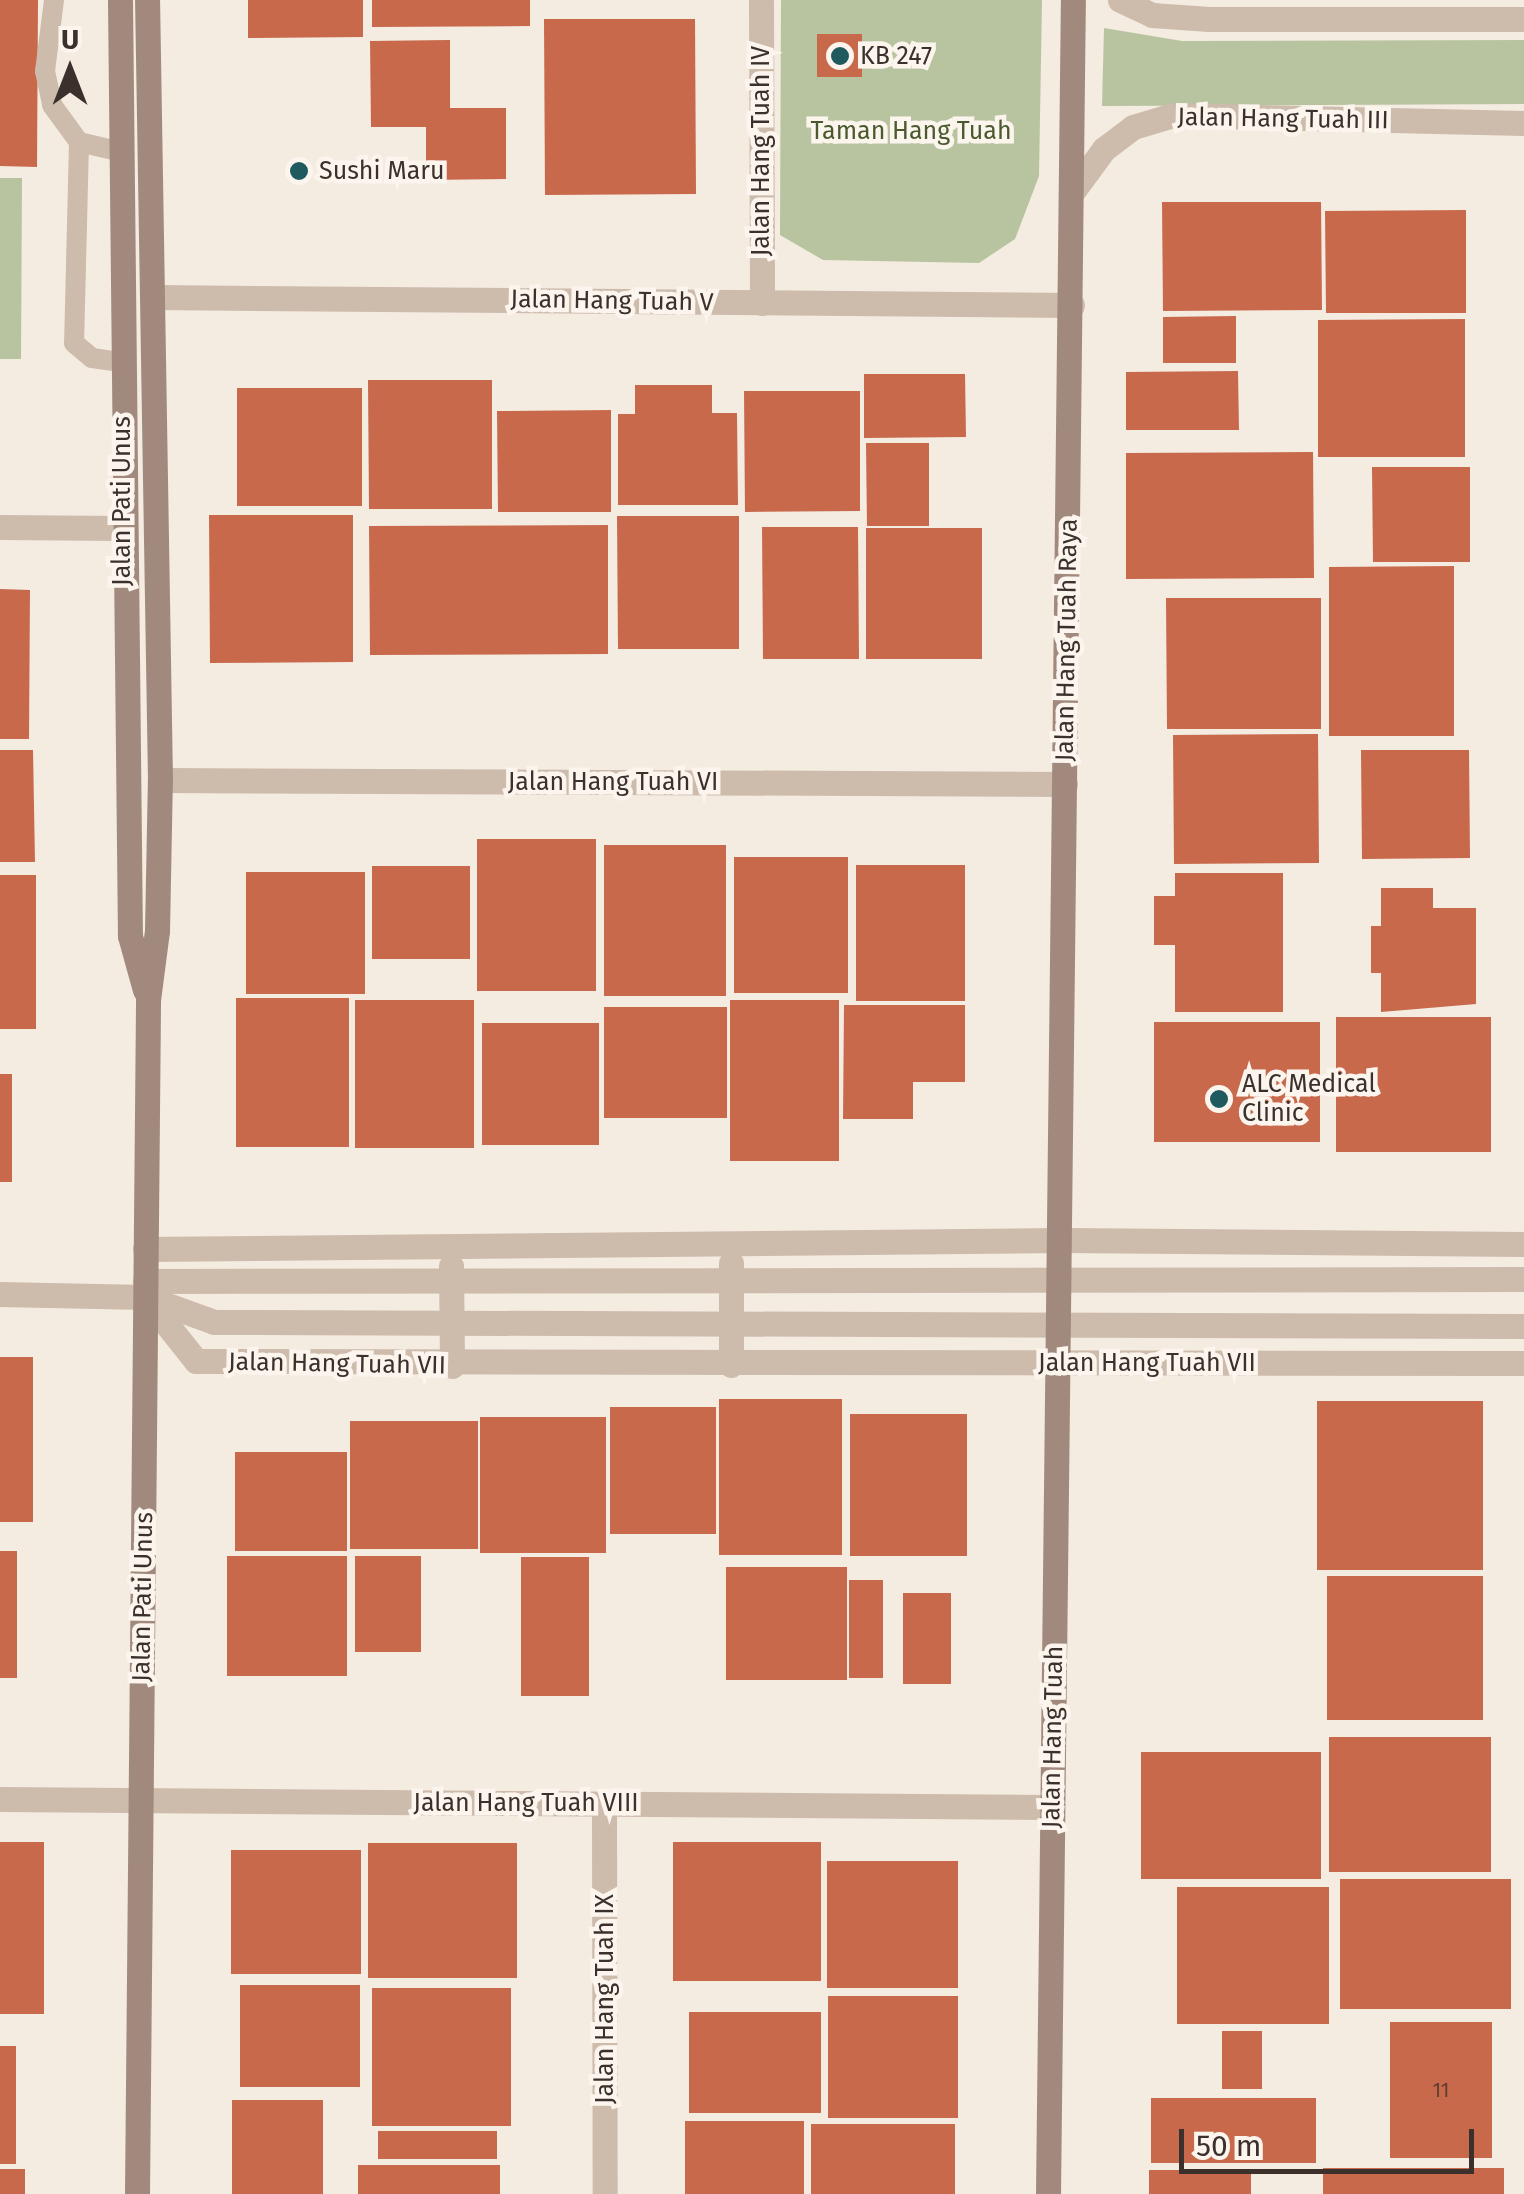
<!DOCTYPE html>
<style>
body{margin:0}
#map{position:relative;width:1524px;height:2194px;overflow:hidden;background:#f4ebe1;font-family:"Fira Sans",sans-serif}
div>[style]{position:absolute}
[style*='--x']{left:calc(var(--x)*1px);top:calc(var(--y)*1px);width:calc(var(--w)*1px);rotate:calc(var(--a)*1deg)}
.green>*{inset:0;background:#b8c4a0}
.building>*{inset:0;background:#c8694b}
.lane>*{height:20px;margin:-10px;padding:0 10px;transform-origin:10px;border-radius:10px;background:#cdbbac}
.street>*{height:25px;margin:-12.5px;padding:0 12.5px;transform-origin:12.5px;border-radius:12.5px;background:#cdbbac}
.secondary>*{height:25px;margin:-12.5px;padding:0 12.5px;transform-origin:12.5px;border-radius:12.5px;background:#a18a7d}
.dots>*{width:28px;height:28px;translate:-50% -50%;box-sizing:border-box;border:5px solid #fbf5ee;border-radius:50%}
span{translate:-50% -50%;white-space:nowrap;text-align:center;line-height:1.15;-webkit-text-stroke:9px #fbf5ee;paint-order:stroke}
.number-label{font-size:20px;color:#5e3e33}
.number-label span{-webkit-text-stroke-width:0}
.poi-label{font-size:25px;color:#3b302b}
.left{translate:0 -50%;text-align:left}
.street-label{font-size:25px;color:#3b302b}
.park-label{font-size:25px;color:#4a5a2e}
.north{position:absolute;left:20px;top:20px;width:100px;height:100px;-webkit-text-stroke:8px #fbf5ee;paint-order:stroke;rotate:0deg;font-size:28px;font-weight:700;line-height:40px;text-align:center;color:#3b302b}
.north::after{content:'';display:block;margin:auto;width:35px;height:45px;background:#3b302b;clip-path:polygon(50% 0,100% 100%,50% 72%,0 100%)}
.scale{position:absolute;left:1179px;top:2129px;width:295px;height:45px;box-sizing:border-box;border:5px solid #3b302b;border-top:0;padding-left:12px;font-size:30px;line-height:35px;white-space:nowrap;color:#3b302b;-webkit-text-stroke:8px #fbf5ee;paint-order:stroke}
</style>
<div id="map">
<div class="green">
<i style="clip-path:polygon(781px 0,1042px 0,1039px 176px,1015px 239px,979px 263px,823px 260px,780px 235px)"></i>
<i style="clip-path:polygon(1104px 28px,1182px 41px,1524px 40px,1524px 104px,1102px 106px)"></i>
<i style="clip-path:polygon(0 178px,22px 178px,21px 359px,0 359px)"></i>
</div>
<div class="building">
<i style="clip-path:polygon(0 0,38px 0,37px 167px,0 166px)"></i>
<i style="clip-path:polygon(248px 0,363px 0,363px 37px,248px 38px)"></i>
<i style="clip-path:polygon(372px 0,530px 0,530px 26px,372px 27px)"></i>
<i style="clip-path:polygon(544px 19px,695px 19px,696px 194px,545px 195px)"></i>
<i style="clip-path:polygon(817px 34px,862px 34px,862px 77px,817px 77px)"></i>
<i style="clip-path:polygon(450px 40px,450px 108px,506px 108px,506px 179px,426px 180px,426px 127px,371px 127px,370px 41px)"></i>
<i style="clip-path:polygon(1162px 202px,1321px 202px,1322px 310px,1163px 311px)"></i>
<i style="clip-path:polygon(1466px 210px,1466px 313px,1326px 313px,1325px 211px)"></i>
<i style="clip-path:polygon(1236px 316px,1236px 363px,1163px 363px,1163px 317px)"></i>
<i style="clip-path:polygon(1465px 319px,1465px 457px,1318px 457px,1318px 320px)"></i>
<i style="clip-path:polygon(1238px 371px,1239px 430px,1126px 430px,1126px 372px)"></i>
<i style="clip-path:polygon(864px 374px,965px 374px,966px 437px,864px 438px)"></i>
<i style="clip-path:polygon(368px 380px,492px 380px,492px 509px,369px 509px)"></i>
<i style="clip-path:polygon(635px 385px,712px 385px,712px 413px,737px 413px,738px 505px,618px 505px,618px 414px,635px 414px)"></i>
<i style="clip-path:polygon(237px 388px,362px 388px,362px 506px,237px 506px)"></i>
<i style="clip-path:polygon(744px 391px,860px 391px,860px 511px,745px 512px)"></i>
<i style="clip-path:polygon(611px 410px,611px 512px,498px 512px,497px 411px)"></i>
<i style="clip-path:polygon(866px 443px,929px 443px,929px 526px,867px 526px)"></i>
<i style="clip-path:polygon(1313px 452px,1314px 578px,1126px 579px,1126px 453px)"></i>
<i style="clip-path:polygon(1372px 467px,1470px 467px,1470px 562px,1373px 562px)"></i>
<i style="clip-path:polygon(209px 515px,353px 515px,353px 662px,210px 663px)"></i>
<i style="clip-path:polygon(617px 516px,739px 516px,739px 649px,618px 649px)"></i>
<i style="clip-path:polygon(608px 525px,608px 654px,370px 655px,369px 526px)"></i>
<i style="clip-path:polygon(762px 527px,858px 527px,859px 659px,763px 659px)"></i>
<i style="clip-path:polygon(866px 528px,982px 528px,982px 659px,866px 659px)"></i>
<i style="clip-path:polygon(1454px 566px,1454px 736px,1329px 736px,1329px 567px)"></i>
<i style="clip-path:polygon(0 589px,30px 590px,29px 739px,0 739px)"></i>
<i style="clip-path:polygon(1166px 598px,1321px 598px,1321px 729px,1167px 729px)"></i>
<i style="clip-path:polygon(1318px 734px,1319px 863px,1174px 864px,1173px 735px)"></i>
<i style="clip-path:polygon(0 750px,33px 750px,35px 862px,0 862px)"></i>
<i style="clip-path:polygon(1361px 750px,1469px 750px,1470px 858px,1362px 859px)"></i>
<i style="clip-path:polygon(477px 839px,596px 839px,596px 991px,477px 991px)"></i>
<i style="clip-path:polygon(604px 845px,726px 845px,726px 996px,604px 996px)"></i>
<i style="clip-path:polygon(734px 857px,848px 857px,848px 993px,734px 993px)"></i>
<i style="clip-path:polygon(856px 865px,965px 865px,965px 1001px,856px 1001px)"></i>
<i style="clip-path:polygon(372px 866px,470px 866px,470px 959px,372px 959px)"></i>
<i style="clip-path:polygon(246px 872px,365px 872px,365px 994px,246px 994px)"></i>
<i style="clip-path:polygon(1175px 873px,1283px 873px,1283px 1012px,1175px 1012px,1175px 945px,1154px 945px,1154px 896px,1175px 896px)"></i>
<i style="clip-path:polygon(0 875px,36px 875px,36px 1029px,0 1029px)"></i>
<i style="clip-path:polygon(1381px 888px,1433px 888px,1433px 908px,1476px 908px,1476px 1004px,1381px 1012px,1381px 973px,1371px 973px,1371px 926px,1381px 926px)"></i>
<i style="clip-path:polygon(236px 998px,349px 998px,349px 1147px,236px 1147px)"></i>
<i style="clip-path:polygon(355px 1000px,474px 1000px,474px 1148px,355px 1148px)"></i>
<i style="clip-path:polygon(730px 1000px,839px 1000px,839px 1161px,730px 1161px)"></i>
<i style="clip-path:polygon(844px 1005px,965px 1005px,965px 1082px,913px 1082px,913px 1119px,843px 1119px)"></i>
<i style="clip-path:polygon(604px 1007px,727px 1007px,727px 1118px,604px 1118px)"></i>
<i style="clip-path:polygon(1336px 1017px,1491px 1017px,1491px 1152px,1336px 1152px)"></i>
<i style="clip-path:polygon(1154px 1022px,1320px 1022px,1320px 1142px,1154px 1142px)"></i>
<i style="clip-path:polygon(482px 1023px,599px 1023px,599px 1145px,482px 1145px)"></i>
<i style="clip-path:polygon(0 1074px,12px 1074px,12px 1182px,0 1182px)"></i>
<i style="clip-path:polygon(0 1357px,33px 1357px,33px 1522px,0 1522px)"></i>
<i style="clip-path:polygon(719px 1399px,842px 1399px,842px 1555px,719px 1555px)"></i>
<i style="clip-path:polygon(1317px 1401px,1483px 1401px,1483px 1570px,1317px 1570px)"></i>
<i style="clip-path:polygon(610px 1407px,716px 1407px,716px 1534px,610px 1534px)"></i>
<i style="clip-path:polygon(850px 1414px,967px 1414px,967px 1556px,850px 1556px)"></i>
<i style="clip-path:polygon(480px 1417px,606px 1417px,606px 1553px,480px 1553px)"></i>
<i style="clip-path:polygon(350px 1421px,478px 1421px,478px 1549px,350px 1549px)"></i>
<i style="clip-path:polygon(235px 1452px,347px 1452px,347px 1551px,235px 1551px)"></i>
<i style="clip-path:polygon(0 1551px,17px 1551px,17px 1678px,0 1678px)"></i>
<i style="clip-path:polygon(227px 1556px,347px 1556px,347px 1676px,227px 1676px)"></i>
<i style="clip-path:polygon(355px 1556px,421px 1556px,421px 1652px,355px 1652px)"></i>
<i style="clip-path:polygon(521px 1557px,589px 1557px,589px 1696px,521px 1696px)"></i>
<i style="clip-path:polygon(726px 1567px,847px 1567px,847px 1680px,726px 1680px)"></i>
<i style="clip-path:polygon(1327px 1576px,1483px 1576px,1483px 1720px,1327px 1720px)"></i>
<i style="clip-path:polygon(849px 1580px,883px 1580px,883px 1678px,849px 1678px)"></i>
<i style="clip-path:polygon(903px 1593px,951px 1593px,951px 1684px,903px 1684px)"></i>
<i style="clip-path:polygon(1329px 1737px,1491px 1737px,1491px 1872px,1329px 1872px)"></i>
<i style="clip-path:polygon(1141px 1752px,1321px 1752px,1321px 1879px,1141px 1879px)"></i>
<i style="clip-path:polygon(0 1842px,44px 1842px,44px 2014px,0 2014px)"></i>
<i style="clip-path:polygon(673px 1842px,821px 1842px,821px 1981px,673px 1981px)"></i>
<i style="clip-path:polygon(368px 1843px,517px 1843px,517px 1978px,368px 1978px)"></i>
<i style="clip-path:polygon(231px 1850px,361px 1850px,361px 1974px,231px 1974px)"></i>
<i style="clip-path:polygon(827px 1861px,958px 1861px,958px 1988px,827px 1988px)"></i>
<i style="clip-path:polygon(1340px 1879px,1511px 1879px,1511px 2009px,1340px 2009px)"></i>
<i style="clip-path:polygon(1177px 1887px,1329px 1887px,1329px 2024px,1177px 2024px)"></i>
<i style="clip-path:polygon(240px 1985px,360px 1985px,360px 2087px,240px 2087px)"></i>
<i style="clip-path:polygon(372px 1988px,511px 1988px,511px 2126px,372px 2126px)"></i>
<i style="clip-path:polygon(828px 1996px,958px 1996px,958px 2118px,828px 2118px)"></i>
<i style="clip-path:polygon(689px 2012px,821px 2012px,821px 2113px,689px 2113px)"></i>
<i style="clip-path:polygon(1390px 2022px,1492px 2022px,1492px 2158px,1390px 2158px)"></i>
<i style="clip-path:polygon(1222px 2031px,1262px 2031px,1262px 2089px,1222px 2089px)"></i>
<i style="clip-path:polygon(0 2046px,16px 2046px,16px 2164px,0 2164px)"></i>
<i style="clip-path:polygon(1151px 2098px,1316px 2098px,1316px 2163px,1151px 2163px)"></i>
<i style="clip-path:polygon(232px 2100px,323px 2100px,323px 2194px,232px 2194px)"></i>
<i style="clip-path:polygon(685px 2121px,804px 2121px,804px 2194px,685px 2194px)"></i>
<i style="clip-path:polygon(811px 2124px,955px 2124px,955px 2194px,811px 2194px)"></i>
<i style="clip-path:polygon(378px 2131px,497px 2131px,497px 2159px,378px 2159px)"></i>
<i style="clip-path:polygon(358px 2165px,500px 2165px,500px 2194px,358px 2194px)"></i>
<i style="clip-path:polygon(1323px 2168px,1504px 2168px,1504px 2194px,1323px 2194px)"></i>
<i style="clip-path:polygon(0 2169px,25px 2169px,25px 2194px,0 2194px)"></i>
<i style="clip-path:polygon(1149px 2170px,1251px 2170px,1251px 2194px,1149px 2194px)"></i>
</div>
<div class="lane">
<i style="--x:54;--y:0;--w:72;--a:97.2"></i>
<i style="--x:45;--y:71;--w:35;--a:78"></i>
<i style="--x:52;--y:105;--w:46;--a:53.9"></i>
<i style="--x:79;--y:142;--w:44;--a:13.1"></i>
<i style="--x:79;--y:142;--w:201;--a:91.4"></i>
<i style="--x:74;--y:343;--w:23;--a:40"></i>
<i style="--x:92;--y:358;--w:29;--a:8"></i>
</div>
<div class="street">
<i style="--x:761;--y:0;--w:303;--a:89.8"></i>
<i style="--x:1120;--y:0;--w:35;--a:25"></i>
<i style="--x:1152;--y:15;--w:57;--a:4"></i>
<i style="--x:1209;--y:19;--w:315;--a:0"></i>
<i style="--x:1073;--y:191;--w:52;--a:-53.6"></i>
<i style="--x:1104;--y:149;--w:36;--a:-37"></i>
<i style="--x:1133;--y:127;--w:42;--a:-16.7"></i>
<i style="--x:1173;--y:115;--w:351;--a:1.3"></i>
<i style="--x:153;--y:297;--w:919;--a:0.5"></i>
<i style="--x:0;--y:527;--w:121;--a:0.5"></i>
<i style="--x:160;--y:780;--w:905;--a:0.25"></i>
<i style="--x:145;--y:1249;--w:917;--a:-0.56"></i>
<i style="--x:1062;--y:1240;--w:462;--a:0.5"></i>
<i style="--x:731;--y:1263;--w:102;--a:90"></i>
<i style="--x:451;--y:1266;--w:100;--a:89.4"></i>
<i style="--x:145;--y:1281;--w:1379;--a:-0.08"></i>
<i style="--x:0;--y:1294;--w:145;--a:1.2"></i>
<i style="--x:145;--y:1297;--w:73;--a:19.9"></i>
<i style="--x:214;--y:1322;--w:1310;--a:0.17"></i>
<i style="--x:145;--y:1297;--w:82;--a:51.4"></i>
<i style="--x:196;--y:1361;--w:1328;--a:0.09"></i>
<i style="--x:0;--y:1799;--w:1051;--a:0.44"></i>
<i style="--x:604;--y:1804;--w:390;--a:89.9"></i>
</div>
<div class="secondary">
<i style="--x:120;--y:0;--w:936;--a:89.39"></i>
<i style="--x:130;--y:936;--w:56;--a:74.5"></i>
<i style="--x:137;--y:2194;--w:1194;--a:-89.47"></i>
<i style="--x:148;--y:1000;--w:70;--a:-82.6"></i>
<i style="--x:157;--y:931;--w:151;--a:-88.9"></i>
<i style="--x:160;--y:780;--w:780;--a:-90.95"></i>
<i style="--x:1048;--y:2194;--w:2194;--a:-89.35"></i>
</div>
<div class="dots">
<i style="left:840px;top:56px;background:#1f5a5e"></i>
<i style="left:299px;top:171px;background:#1f5a5e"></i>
<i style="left:1219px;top:1099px;background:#1f5a5e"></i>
</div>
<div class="number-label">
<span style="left:1441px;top:2090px">11</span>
</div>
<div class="poi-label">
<span class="left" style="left:860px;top:56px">KB 247</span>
<span class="left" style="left:319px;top:171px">Sushi Maru</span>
<span class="left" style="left:1242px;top:1099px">ALC Medical<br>Clinic</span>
</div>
<div class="street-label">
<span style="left:1283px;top:119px;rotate:1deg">Jalan Hang Tuah III</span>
<span style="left:761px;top:151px;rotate:-90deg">Jalan Hang Tuah IV</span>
<span style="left:612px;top:301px;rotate:1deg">Jalan Hang Tuah V</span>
<span style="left:122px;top:501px;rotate:-90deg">Jalan Pati Unus</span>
<span style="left:1067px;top:640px;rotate:-89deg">Jalan Hang Tuah Raya</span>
<span style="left:613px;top:782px">Jalan Hang Tuah VI</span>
<span style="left:1147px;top:1363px">Jalan Hang Tuah VII</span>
<span style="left:337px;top:1364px;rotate:1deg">Jalan Hang Tuah VII</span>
<span style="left:143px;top:1597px;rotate:-89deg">Jalan Pati Unus</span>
<span style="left:1053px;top:1737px;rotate:-89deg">Jalan Hang Tuah</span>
<span style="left:526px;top:1803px">Jalan Hang Tuah VIII</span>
<span style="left:605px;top:1999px;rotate:-90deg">Jalan Hang Tuah IX</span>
</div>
<div class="park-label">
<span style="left:911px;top:131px">Taman Hang Tuah</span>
</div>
<div class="north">U</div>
<div class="scale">50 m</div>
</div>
